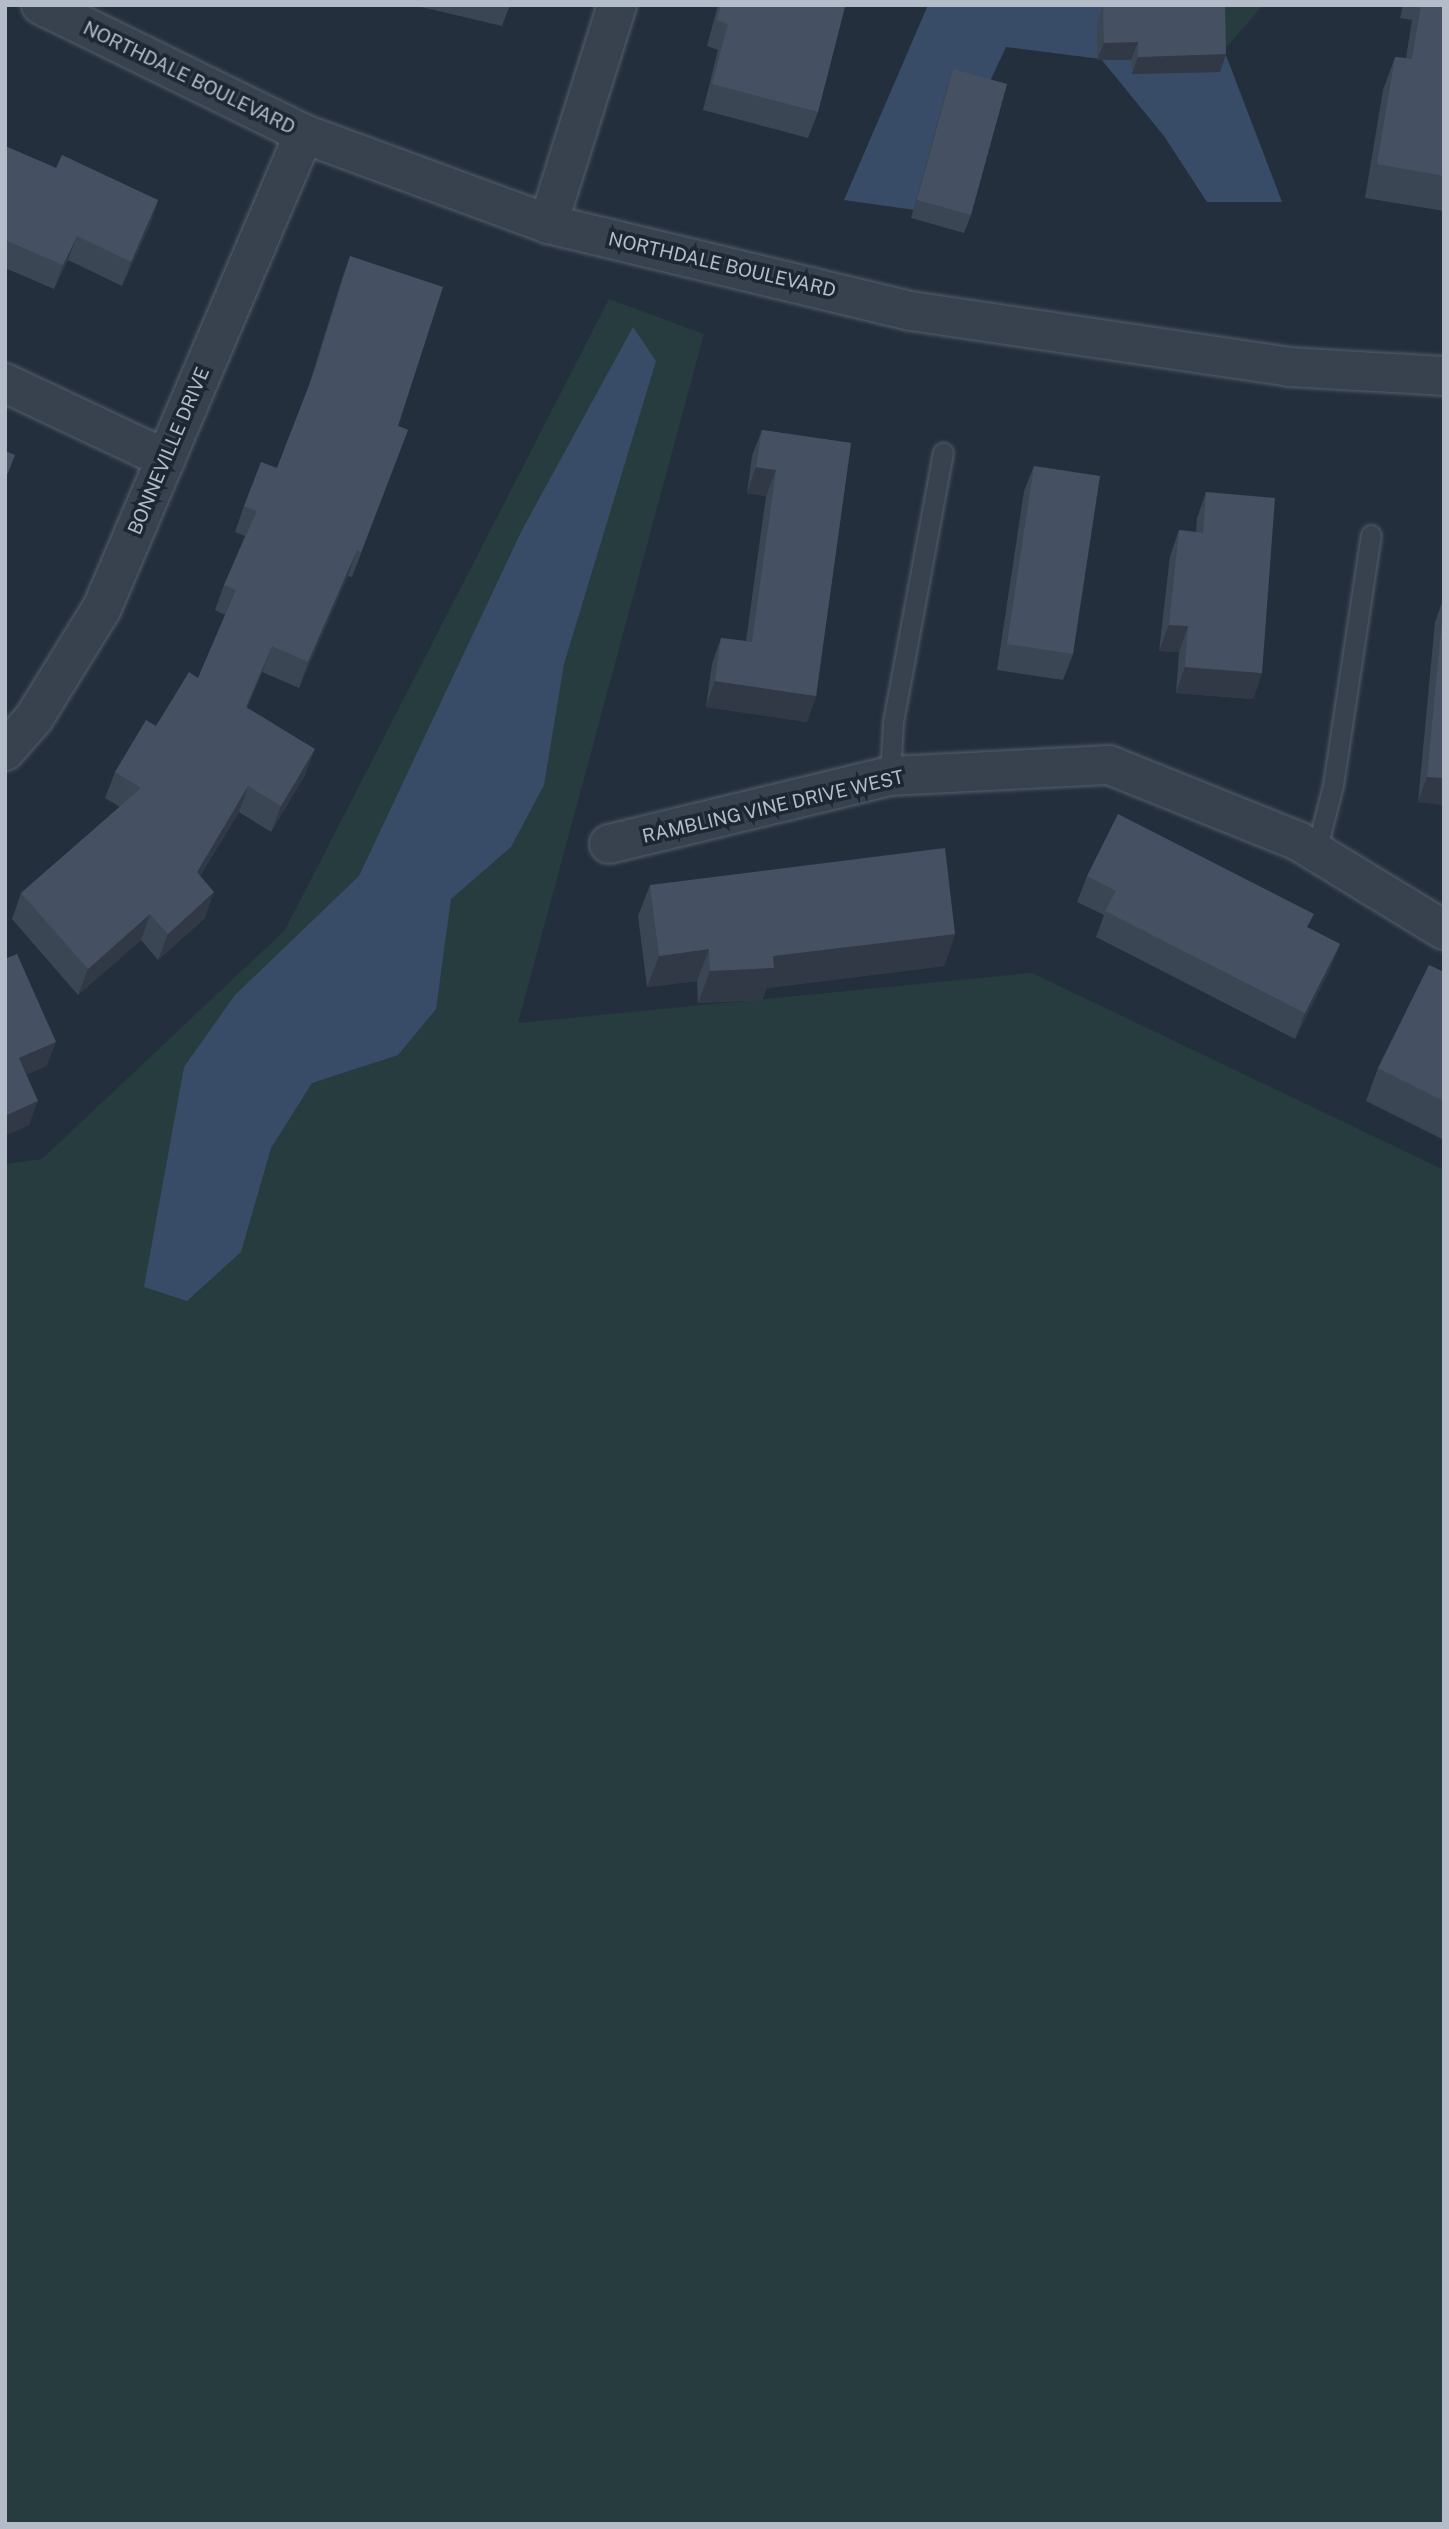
<!DOCTYPE html>
<style>
body{margin:0}
#map{position:relative;width:1449px;height:2529px;overflow:hidden;background:#242f3e;font-family:"Public Sans",sans-serif}
div>[style]{position:absolute}
[style*='--x']{left:calc(var(--x)*1px);top:calc(var(--y)*1px);width:calc(var(--w)*1px);rotate:calc(var(--a)*1deg)}
.green>*{inset:0;background:#263c3f}
.water>*{inset:0;background:#394c67}
.roads{filter:drop-shadow(0 0 2px #565f6c) drop-shadow(0 0 2px #565f6c)}
.lane>*{height:19px;margin:-9.5px;padding:0 9.5px;transform-origin:9.5px;border-radius:9.5px;background:#38414e}
.street>*{height:38px;margin:-19px;padding:0 19px;transform-origin:19px;border-radius:19px;background:#38414e}
.wall>*{inset:0;background:#3b4654}
.shaded-wall>*{inset:0;background:#303945}
.building>*{inset:0;background:#455162}
span{translate:-50% -50%;white-space:nowrap;text-align:center;line-height:1.15;-webkit-text-stroke:7px #1d2633;paint-order:stroke}
.street-label{font-size:19px;color:#b4bcc9}
.frame{position:absolute;inset:0;border:7px solid #b4bcc9;pointer-events:none}
</style>
<div id="map">
<div class="green">
<i style="clip-path:polygon(1161px 5px,1263px 5px,1207px 70px)"></i>
<i style="clip-path:polygon(609px 299px,704px 334px,518px 1023px,1032px 973px,1444px 1170px,1444px 2524px,5px 2524px,5px 1164px,42px 1159px,285px 930px)"></i>
</div>
<div class="water">
<i style="clip-path:polygon(928px 5px,1161px 5px,1224px 50px,1282px 202px,1207px 202px,1164px 136px,1101px 59px,1006px 47px,929px 212px,844px 200px)"></i>
<i style="clip-path:polygon(633px 327px,656px 361px,564px 664px,544px 785px,511px 847px,451px 899px,436px 1009px,398px 1055px,312px 1083px,271px 1148px,241px 1252px,187px 1301px,144px 1287px,184px 1067px,235px 995px,359px 876px,522px 530px)"></i>
</div>
<div class="roads">
<div class="lane">
<i style="--x:890;--y:776;--w:54;--a:-86.8"></i>
<i style="--x:893;--y:722;--w:274;--a:-79.5"></i>
<i style="--x:1316;--y:852;--w:69;--a:-75.8"></i>
<i style="--x:1333;--y:785;--w:253;--a:-81.4"></i>
</div>
<div class="street">
<i style="--x:41;--y:5;--w:293;--a:26.1"></i>
<i style="--x:304;--y:134;--w:260;--a:20.2"></i>
<i style="--x:548;--y:224;--w:373;--a:13.5"></i>
<i style="--x:911;--y:311;--w:382;--a:8.4"></i>
<i style="--x:1289;--y:367;--w:155;--a:3.3"></i>
<i style="--x:548;--y:224;--w:230;--a:-72.5"></i>
<i style="--x:5;--y:383;--w:178;--a:25.3"></i>
<i style="--x:5;--y:751;--w:44;--a:-48.7"></i>
<i style="--x:34;--y:718;--w:129;--a:-58.3"></i>
<i style="--x:102;--y:608;--w:515;--a:-66.92"></i>
<i style="--x:609;--y:844;--w:289;--a:-13.6"></i>
<i style="--x:890;--y:776;--w:219;--a:-2.9"></i>
<i style="--x:1109;--y:765;--w:204;--a:21.9"></i>
<i style="--x:1298;--y:841;--w:171;--a:31.4"></i>
</div>
</div>
<div class="wall">
<i style="clip-path:polygon(413px 5px,510px 5px,502px 26px)"></i>
<i style="clip-path:polygon(718px 5px,837px 5px,818px 112px,808px 138px,703px 110px,718px 50px,707px 46px)"></i>
<i style="clip-path:polygon(1103px 5px,1226px 54px,1220px 72px,1132px 74px,1131px 60px,1097px 60px,1097px 23px)"></i>
<i style="clip-path:polygon(1403px 5px,1444px 5px,1444px 211px,1365px 198px,1383px 90px,1395px 57px,1406px 58px,1412px 20px,1400px 18px)"></i>
<i style="clip-path:polygon(953px 69px,971px 215px,964px 233px,911px 218px,947px 87px)"></i>
<i style="clip-path:polygon(5px 146px,56px 168px,158px 200px,150px 225px,122px 286px,68px 260px,54px 289px,5px 268px)"></i>
<i style="clip-path:polygon(350px 256px,398px 426px,408px 430px,352px 577px,348px 576px,299px 688px,262px 672px,247px 708px,305px 775px,271px 832px,239px 812px,200px 876px,205px 918px,158px 960px,141px 940px,78px 995px,12px 919px,21px 893px,120px 807px,105px 798px,115px 772px,198px 678px,225px 615px,215px 610px,224px 585px,245px 536px,235px 532px,244px 506px,277px 468px,308px 388px,341px 282px)"></i>
<i style="clip-path:polygon(762px 430px,851px 443px,816px 696px,807px 722px,706px 707px,712px 664px,721px 638px,746px 641px,766px 496px,747px 493px,752px 456px)"></i>
<i style="clip-path:polygon(1034px 466px,1073px 654px,1063px 680px,997px 670px,1024px 491px)"></i>
<i style="clip-path:polygon(1206px 492px,1262px 673px,1253px 699px,1176px 693px,1179px 652px,1159px 651px,1170px 556px,1179px 530px,1196px 532px,1197px 518px)"></i>
<i style="clip-path:polygon(1444px 597px,1444px 805px,1418px 802px,1435px 622px)"></i>
<i style="clip-path:polygon(1087px 876px,1309px 928px,1340px 944px,1330px 969px,1295px 1039px,1096px 937px,1104px 915px,1077px 902px)"></i>
<i style="clip-path:polygon(650px 885px,955px 934px,944px 966px,767px 988px,762px 1000px,698px 1003px,697px 981px,647px 987px,638px 916px)"></i>
<i style="clip-path:polygon(1444px 972px,1444px 1140px,1366px 1101px,1378px 1068px)"></i>
</div>
<div class="shaded-wall">
<i style="clip-path:polygon(1138px 42px,1131px 60px,1097px 60px,1104px 43px)"></i>
<i style="clip-path:polygon(1226px 54px,1220px 72px,1132px 74px,1138px 57px)"></i>
<i style="clip-path:polygon(158px 200px,150px 225px,122px 286px,131px 262px)"></i>
<i style="clip-path:polygon(77px 236px,68px 260px,54px 289px,63px 265px)"></i>
<i style="clip-path:polygon(756px 467px,776px 470px,766px 496px,747px 493px)"></i>
<i style="clip-path:polygon(357px 550px,348px 576px,299px 688px,308px 662px)"></i>
<i style="clip-path:polygon(1169px 625px,1188px 626px,1179px 652px,1159px 651px)"></i>
<i style="clip-path:polygon(272px 646px,262px 672px,236px 733px,246px 707px)"></i>
<i style="clip-path:polygon(1185px 667px,1262px 673px,1253px 699px,1176px 693px)"></i>
<i style="clip-path:polygon(715px 681px,816px 696px,807px 722px,706px 707px)"></i>
<i style="clip-path:polygon(315px 749px,305px 775px,271px 832px,281px 806px)"></i>
<i style="clip-path:polygon(1427px 777px,1444px 778px,1444px 805px,1418px 802px)"></i>
<i style="clip-path:polygon(248px 786px,239px 812px,187px 898px,197px 872px)"></i>
<i style="clip-path:polygon(214px 892px,205px 918px,158px 960px,168px 934px)"></i>
<i style="clip-path:polygon(150px 914px,141px 940px,78px 995px,88px 969px)"></i>
<i style="clip-path:polygon(955px 934px,944px 966px,767px 988px,762px 1000px,698px 1003px,710px 971px,773px 956px)"></i>
<i style="clip-path:polygon(1340px 944px,1330px 969px,1295px 1039px,1305px 1013px)"></i>
<i style="clip-path:polygon(709px 949px,697px 981px,647px 987px,659px 956px)"></i>
<i style="clip-path:polygon(56px 1042px,47px 1066px,10px 1082px,19px 1058px)"></i>
<i style="clip-path:polygon(38px 1101px,29px 1125px,5px 1136px,5px 1116px)"></i>
</div>
<div class="building">
<i style="clip-path:polygon(721px 5px,837px 5px,845px 7px,818px 112px,712px 84px,728px 24px,717px 20px)"></i>
<i style="clip-path:polygon(1103px 5px,1225px 5px,1226px 54px,1138px 57px,1138px 42px,1104px 43px)"></i>
<i style="clip-path:polygon(1421px 5px,1444px 5px,1444px 176px,1377px 164px,1395px 57px,1412px 59px)"></i>
<i style="clip-path:polygon(953px 69px,1007px 84px,971px 215px,917px 200px)"></i>
<i style="clip-path:polygon(5px 146px,56px 168px,62px 155px,158px 200px,131px 262px,77px 236px,63px 265px,5px 240px)"></i>
<i style="clip-path:polygon(350px 256px,443px 287px,398px 426px,408px 430px,361px 552px,357px 550px,308px 662px,272px 646px,246px 707px,315px 749px,281px 806px,248px 786px,197px 872px,214px 892px,168px 934px,150px 914px,88px 969px,21px 893px,141px 788px,115px 772px,146px 720px,156px 726px,189px 672px,198px 678px,236px 590px,224px 585px,257px 511px,244px 506px,261px 462px,277px 468px,315px 370px)"></i>
<i style="clip-path:polygon(762px 430px,851px 443px,816px 696px,715px 681px,721px 638px,752px 642px,776px 470px,756px 467px)"></i>
<i style="clip-path:polygon(5px 451px,15px 455px,5px 480px)"></i>
<i style="clip-path:polygon(1034px 466px,1100px 476px,1073px 654px,1007px 644px)"></i>
<i style="clip-path:polygon(1206px 492px,1275px 498px,1262px 673px,1185px 667px,1188px 626px,1169px 625px,1179px 530px,1203px 533px)"></i>
<i style="clip-path:polygon(1444px 600px,1444px 778px,1427px 777px)"></i>
<i style="clip-path:polygon(1118px 814px,1314px 914px,1307px 927px,1340px 944px,1305px 1013px,1105px 911px,1116px 891px,1087px 876px)"></i>
<i style="clip-path:polygon(945px 848px,955px 934px,773px 956px,774px 968px,710px 971px,709px 949px,659px 956px,650px 885px)"></i>
<i style="clip-path:polygon(17px 954px,56px 1042px,19px 1058px,38px 1101px,5px 1116px,5px 959px)"></i>
<i style="clip-path:polygon(1429px 965px,1444px 972px,1444px 1101px,1378px 1068px)"></i>
</div>
<div class="street-label">
<span style="left:189px;top:78px;rotate:26deg">NORTHDALE BOULEVARD</span>
<span style="left:722px;top:265px;rotate:13deg">NORTHDALE BOULEVARD</span>
<span style="left:169px;top:451px;rotate:-67deg">BONNEVILLE DRIVE</span>
<span style="left:773px;top:807px;rotate:-13deg">RAMBLING VINE DRIVE WEST</span>
</div>
<div class="frame"></div>
</div>
